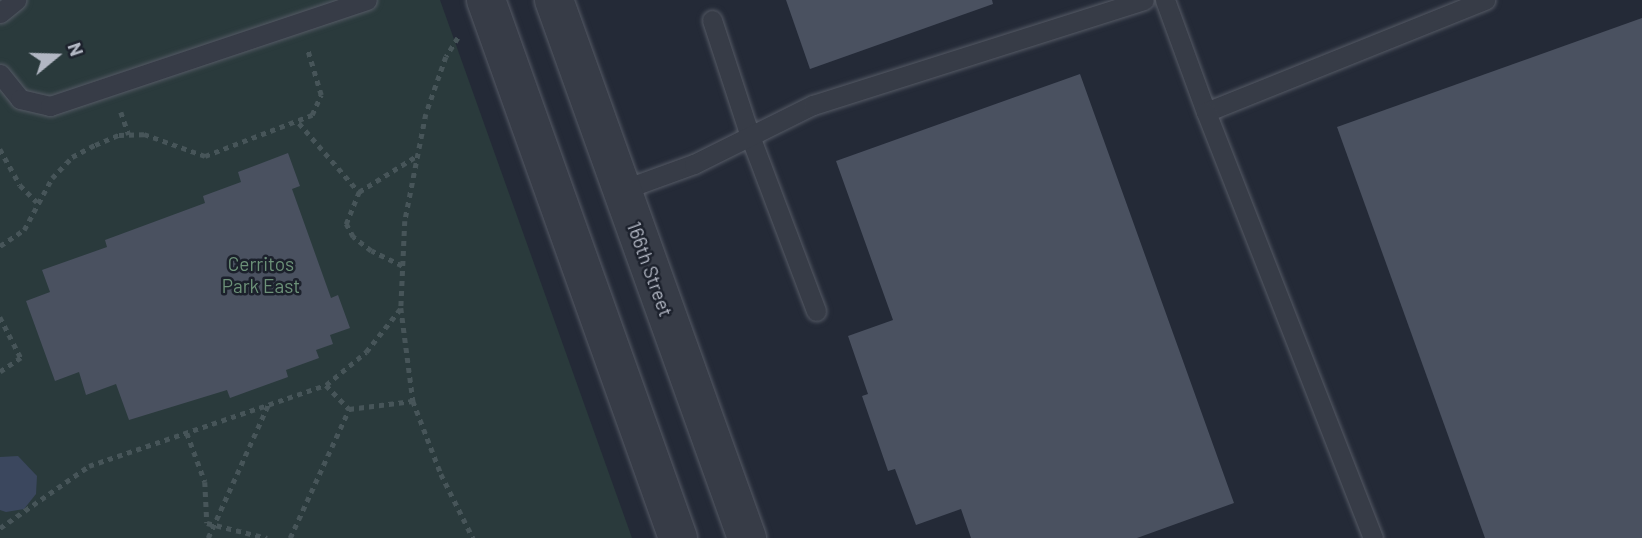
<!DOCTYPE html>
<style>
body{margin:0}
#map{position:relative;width:1642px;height:538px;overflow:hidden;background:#242a37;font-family:Barlow,sans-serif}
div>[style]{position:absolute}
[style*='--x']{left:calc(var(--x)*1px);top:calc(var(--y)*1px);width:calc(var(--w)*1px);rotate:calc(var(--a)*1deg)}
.green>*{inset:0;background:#2a3a3c}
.water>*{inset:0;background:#3b475e}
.building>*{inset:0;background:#4a5160}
.path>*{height:4.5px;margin-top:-2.25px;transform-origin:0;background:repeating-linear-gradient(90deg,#475559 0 5px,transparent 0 10px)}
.roads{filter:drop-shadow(0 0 2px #555a65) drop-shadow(0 0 2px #555a65)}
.service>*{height:19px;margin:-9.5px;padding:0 9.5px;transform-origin:9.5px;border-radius:9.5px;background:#373c47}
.tertiary>*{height:38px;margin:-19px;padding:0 19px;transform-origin:19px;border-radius:19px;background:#373c47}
span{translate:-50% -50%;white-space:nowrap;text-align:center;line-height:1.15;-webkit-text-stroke:5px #1c212c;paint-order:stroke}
.park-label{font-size:19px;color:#6c9178}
.street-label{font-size:19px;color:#b2b7c3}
.north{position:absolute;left:21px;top:21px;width:70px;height:70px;-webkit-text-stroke:5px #1c212c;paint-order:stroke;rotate:71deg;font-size:19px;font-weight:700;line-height:28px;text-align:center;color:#b2b7c3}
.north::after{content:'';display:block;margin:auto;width:24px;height:32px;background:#b2b7c3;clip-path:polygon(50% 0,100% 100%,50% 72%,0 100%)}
</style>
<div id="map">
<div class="green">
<i style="clip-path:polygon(0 0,440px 0,632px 538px,0 538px)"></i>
</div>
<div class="water">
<i style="clip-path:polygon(18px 456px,37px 476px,36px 494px,24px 509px,6px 512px,0 510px,0 457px)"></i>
</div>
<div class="building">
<i style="clip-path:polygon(786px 0,992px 0,993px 4px,810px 69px)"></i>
<i style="clip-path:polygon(1642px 18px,1642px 538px,1485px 538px,1337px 127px)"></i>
<i style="clip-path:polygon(1080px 74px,1234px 503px,1137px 538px,971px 538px,961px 509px,916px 525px,895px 469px,888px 471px,862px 396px,868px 394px,848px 336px,893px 320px,836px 161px)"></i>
<i style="clip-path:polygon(288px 153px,300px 186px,292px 189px,331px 298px,338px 295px,350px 328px,330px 335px,333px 344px,316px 350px,319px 358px,286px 370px,288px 377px,230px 398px,227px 390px,129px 420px,116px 384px,86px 395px,79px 372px,55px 381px,26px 301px,50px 292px,42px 270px,107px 247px,105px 240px,205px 203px,203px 196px,241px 182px,238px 172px)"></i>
</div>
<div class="path">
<i style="--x:458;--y:38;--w:22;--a:122"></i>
<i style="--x:446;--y:57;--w:60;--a:109.3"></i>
<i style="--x:426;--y:114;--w:109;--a:101.1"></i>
<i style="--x:405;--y:221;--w:87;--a:92.6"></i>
<i style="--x:401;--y:308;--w:94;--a:82.6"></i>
<i style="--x:413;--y:401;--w:78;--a:69"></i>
<i style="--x:441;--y:474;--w:72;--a:63.4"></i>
<i style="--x:121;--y:112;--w:24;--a:71"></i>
<i style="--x:299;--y:123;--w:91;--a:49"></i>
<i style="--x:0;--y:149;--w:41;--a:60.9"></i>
<i style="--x:20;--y:185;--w:24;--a:45"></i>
<i style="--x:0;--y:246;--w:29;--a:-34"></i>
<i style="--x:24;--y:230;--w:59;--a:-61.7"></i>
<i style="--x:52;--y:178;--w:29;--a:-46"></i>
<i style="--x:72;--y:157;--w:26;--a:-28"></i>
<i style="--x:95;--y:145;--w:26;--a:-23"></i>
<i style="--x:119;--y:135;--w:25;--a:-2"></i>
<i style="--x:144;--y:134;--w:65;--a:19.8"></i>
<i style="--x:205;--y:156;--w:115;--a:-21"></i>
<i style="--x:312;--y:115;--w:22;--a:-66"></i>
<i style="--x:321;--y:95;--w:49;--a:-106.6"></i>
<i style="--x:402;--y:266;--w:34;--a:-154"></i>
<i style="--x:371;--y:251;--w:23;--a:-142"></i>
<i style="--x:353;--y:237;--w:15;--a:-118"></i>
<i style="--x:346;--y:224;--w:35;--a:-68"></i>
<i style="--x:359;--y:192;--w:70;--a:-32.1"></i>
<i style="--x:0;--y:317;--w:46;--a:62.9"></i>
<i style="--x:21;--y:358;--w:25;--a:146"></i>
<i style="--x:326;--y:385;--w:33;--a:46"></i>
<i style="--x:349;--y:409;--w:64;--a:-7.1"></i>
<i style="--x:187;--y:433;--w:52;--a:69.8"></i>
<i style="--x:205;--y:482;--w:41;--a:87.2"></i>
<i style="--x:207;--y:523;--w:62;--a:14"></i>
<i style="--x:0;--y:528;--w:108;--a:-34.9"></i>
<i style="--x:89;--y:466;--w:250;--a:-18.9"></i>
<i style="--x:326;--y:385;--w:52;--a:-39.5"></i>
<i style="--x:366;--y:352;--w:56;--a:-51.5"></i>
<i style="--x:208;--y:538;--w:146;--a:-65.7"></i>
<i style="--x:290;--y:538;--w:142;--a:-65.4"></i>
</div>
<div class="roads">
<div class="service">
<i style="--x:1165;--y:0;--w:119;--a:69.9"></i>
<i style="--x:1206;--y:112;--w:301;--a:-21.9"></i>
<i style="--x:0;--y:13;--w:21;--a:-39"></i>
<i style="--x:712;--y:20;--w:122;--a:71.9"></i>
<i style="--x:750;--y:136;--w:187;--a:69.3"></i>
<i style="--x:0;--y:74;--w:32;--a:51"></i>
<i style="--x:20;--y:99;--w:31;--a:13"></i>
<i style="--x:50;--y:106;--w:334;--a:-18.5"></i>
<i style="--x:1206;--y:112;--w:458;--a:68.6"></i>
<i style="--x:622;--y:190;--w:77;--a:-19.9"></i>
<i style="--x:694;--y:164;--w:133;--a:-26.4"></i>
<i style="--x:813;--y:105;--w:347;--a:-17.6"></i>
</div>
<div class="tertiary">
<i style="--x:486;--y:0;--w:571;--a:70.36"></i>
<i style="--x:554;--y:0;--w:572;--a:70.27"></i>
</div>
</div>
<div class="park-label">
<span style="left:261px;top:275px">Cerritos<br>Park East</span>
</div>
<div class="street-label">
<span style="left:650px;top:269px;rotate:70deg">166th Street</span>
</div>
<div class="north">N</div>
</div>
